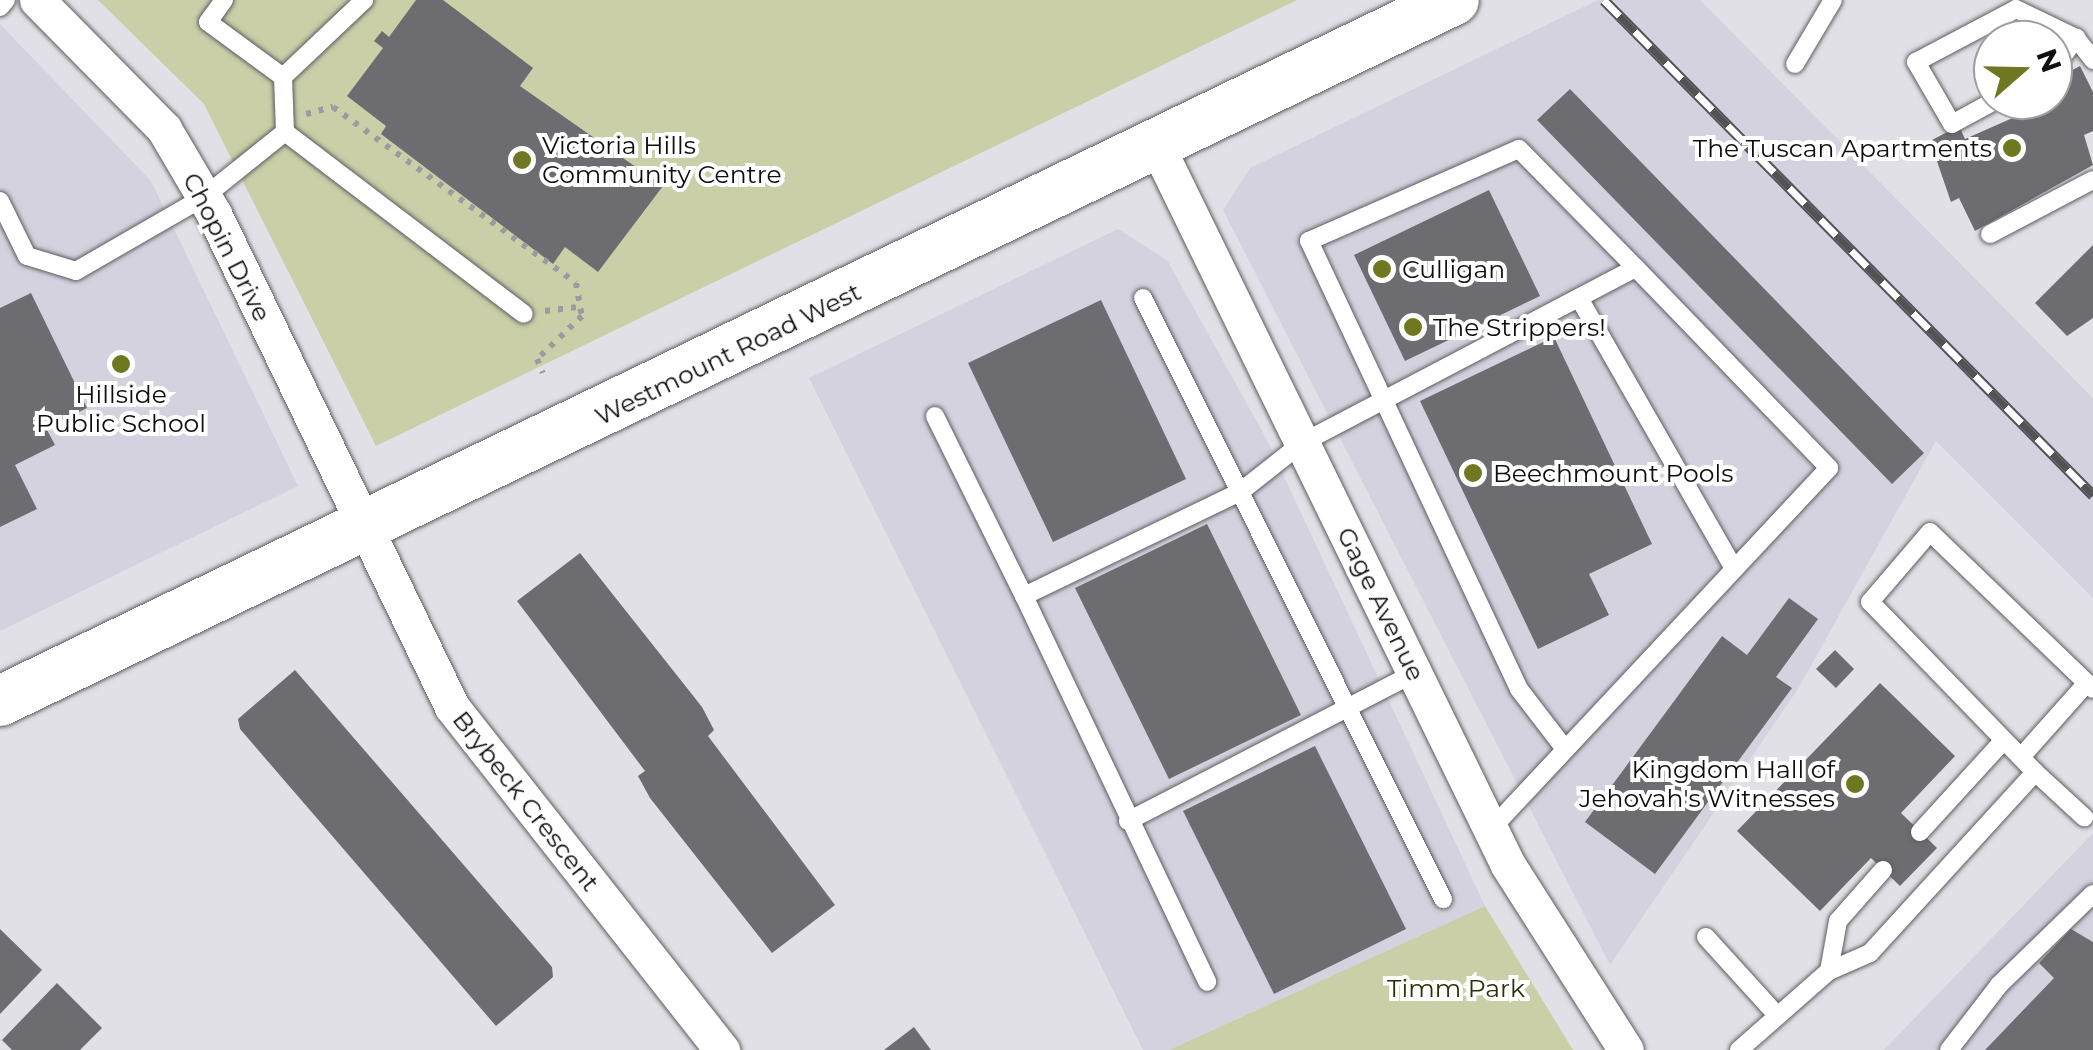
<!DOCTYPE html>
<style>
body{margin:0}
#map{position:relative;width:2093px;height:1050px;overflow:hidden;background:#e1e0e6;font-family:Montserrat,sans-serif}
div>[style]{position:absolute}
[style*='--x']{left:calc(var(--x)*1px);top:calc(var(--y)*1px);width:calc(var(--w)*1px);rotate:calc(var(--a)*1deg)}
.built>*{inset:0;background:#d5d2df}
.green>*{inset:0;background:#cacfa8}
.building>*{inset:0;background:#6d6c71}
.path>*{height:6px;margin-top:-3px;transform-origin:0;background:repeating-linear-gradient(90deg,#9c9b9f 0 5px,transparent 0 13px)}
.roads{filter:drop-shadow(0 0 2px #5d5c61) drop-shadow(0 0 2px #5d5c61)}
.lane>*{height:18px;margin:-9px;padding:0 9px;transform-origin:9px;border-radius:9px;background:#fff}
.street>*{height:35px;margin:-17.5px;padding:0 17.5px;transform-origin:17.5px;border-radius:17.5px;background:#fff}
.secondary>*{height:50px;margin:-25px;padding:0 25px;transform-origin:25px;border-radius:25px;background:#fff}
.rail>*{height:11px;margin-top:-5.5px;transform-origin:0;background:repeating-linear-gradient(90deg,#fff 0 22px,#535356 0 44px);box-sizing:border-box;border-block:2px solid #535356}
.dots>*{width:28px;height:28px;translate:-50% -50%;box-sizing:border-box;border:5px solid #fff;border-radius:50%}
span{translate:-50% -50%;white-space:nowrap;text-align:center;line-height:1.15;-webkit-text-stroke:8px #fff;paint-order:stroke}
.poi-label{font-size:25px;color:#0e0e0f}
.left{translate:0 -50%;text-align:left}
.right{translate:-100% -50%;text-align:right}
.street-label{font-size:25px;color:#0e0e0f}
.park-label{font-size:25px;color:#2d3001}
.north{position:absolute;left:1973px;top:20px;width:100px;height:100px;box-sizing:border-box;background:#fff;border:2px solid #9f9f9f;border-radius:50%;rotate:70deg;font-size:28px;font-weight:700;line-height:40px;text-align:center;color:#0e0e0f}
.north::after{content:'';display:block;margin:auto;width:35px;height:45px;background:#707721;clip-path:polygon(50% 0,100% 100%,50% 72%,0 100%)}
</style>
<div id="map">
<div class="built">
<i style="clip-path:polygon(1598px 0,1700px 0,2093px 398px,2093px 598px,1936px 441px,1798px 689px,1610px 965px,1223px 210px,1250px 168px)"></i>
<i style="clip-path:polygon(0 24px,151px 181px,298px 486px,0 631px)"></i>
<i style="clip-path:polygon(1118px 229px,1167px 260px,1266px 438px,1485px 906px,1169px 1050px,1143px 1050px,809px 378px)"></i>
<i style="clip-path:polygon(2093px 833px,2093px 1050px,1884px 1050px)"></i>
</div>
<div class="green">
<i style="clip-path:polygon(98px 0,1297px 0,376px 446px,204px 104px)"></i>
<i style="clip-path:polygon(1485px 906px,1573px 1050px,1169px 1050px)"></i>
</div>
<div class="building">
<i style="clip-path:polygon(416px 0,443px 0,533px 68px,520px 86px,663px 186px,598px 272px,565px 247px,553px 264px,381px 134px,386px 126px,347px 96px,383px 48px,374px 41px,382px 31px,389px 37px)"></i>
<i style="clip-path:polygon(2080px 66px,2093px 92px,2093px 131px,2084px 135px,2093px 165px,1975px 231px,1959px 198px,1951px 202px,1930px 141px,1959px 126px,1965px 139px,2053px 100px,2053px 80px)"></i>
<i style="clip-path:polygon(1570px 89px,1924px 453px,1892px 484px,1537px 120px)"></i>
<i style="clip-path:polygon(1489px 190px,1540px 296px,1405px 361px,1354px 255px)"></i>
<i style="clip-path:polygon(2093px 245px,2093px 318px,2067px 336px,2035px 303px)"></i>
<i style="clip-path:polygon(31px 293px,87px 408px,46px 428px,55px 445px,15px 465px,37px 509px,0 527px,0 308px)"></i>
<i style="clip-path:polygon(1101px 300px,1186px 479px,1053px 542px,968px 363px)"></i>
<i style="clip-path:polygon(1554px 337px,1652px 544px,1589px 574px,1609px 615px,1538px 649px,1420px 401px)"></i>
<i style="clip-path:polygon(1207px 524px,1301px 715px,1169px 779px,1075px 588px)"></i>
<i style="clip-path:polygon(580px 553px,702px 707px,714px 730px,708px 736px,835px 905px,772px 953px,650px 798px,638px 776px,645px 771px,517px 601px)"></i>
<i style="clip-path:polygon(1789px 598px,1818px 619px,1776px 677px,1792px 688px,1655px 874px,1585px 822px,1722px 636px,1747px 655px)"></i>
<i style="clip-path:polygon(1835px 650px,1854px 669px,1836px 688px,1816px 669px)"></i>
<i style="clip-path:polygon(295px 670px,552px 967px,553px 977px,496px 1026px,240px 729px,238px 719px)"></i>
<i style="clip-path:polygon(1880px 683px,1955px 756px,1901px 813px,1937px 848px,1900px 886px,1871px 858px,1820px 911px,1737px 831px)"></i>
<i style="clip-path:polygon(1315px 746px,1406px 929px,1274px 994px,1183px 811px)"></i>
<i style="clip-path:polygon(0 929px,42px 970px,0 1014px)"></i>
<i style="clip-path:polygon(2071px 929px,2093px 942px,2093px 1050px,1985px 1050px,2054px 978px,2039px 963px)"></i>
<i style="clip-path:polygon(57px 983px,102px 1028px,80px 1050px,12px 1050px,2px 1040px)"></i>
<i style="clip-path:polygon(914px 1027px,931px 1050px,884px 1050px)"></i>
</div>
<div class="path">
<i style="--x:306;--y:114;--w:28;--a:-15"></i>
<i style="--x:333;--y:107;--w:300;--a:35.9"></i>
<i style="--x:576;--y:283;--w:34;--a:80"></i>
<i style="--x:582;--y:316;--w:62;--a:136.3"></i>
<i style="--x:537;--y:359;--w:15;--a:67"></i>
<i style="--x:545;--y:311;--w:35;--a:-7"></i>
</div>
<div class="roads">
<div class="lane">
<i style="--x:224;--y:0;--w:27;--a:126"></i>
<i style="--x:208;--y:22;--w:93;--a:36.3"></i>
<i style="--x:0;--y:7;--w:9;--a:-49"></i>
<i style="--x:1795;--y:64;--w:74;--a:-59.3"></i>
<i style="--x:2053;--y:69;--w:39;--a:-53"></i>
<i style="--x:1996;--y:100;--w:50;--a:151.4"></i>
<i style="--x:1952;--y:124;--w:72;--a:-120.1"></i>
<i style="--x:1916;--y:62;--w:113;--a:-27.9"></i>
<i style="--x:2016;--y:9;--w:67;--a:25.8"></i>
<i style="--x:2076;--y:38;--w:28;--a:52"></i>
<i style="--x:285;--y:132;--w:300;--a:37.3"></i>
<i style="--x:285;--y:132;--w:55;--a:-92.1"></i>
<i style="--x:283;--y:77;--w:112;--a:-43.5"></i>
<i style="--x:0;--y:201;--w:61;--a:63.9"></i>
<i style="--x:27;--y:256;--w:51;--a:17"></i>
<i style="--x:76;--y:271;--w:148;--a:-30"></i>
<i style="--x:204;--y:197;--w:104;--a:-38.7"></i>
<i style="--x:1990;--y:234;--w:116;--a:-27.7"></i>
<i style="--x:1143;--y:298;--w:672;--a:63.47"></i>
<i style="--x:1579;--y:298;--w:312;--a:60.2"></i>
<i style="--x:935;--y:416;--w:201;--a:63.7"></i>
<i style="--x:1024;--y:596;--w:240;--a:-25.7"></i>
<i style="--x:1240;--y:492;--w:79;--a:-38.3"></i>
<i style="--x:1302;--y:443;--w:377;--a:-27.7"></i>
<i style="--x:1636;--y:268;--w:278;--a:46"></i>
<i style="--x:1829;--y:468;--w:495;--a:133.1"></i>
<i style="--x:1024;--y:596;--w:427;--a:64.6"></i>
<i style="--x:1565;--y:749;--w:76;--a:-127.5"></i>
<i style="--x:1519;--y:689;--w:495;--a:-115.1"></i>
<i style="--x:1309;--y:241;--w:229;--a:-23.7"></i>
<i style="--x:1519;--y:149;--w:167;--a:45.5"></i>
<i style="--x:2021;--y:757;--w:99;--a:-48.3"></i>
<i style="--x:2035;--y:772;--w:67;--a:42.6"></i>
<i style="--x:1128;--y:821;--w:323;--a:-27.3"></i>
<i style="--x:1920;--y:832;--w:123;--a:-47.6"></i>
<i style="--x:1706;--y:937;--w:101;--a:47.8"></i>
<i style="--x:1829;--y:971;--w:51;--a:-79.8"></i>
<i style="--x:1838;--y:921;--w:68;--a:-48.6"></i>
<i style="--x:1739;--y:1050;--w:120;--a:-41.3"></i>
<i style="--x:1829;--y:971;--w:45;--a:-23.7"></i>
<i style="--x:1870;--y:953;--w:245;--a:-47.6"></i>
<i style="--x:2035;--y:772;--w:237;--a:-134.1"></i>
<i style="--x:1870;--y:602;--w:92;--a:-49.4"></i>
<i style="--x:1930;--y:532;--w:226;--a:43.9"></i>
<i style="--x:1949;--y:1050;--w:82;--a:-52.4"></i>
<i style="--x:1999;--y:985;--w:131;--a:-44.1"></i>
</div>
<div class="street">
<i style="--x:37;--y:0;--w:181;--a:45.4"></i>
<i style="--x:164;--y:129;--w:99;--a:59.5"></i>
<i style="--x:214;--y:214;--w:547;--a:64.23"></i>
<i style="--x:452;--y:707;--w:437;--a:51.8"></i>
<i style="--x:1157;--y:146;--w:800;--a:63.98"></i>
<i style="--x:1508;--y:865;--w:219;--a:57.5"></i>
</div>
<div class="secondary">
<i style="--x:0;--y:701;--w:1614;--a:-25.74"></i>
</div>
</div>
<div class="rail">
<i style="--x:1604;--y:0;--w:696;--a:45.35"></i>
</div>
<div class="dots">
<i style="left:2012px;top:148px;background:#707721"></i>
<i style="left:522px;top:160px;background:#707721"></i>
<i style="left:1382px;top:269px;background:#707721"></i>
<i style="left:1413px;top:327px;background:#707721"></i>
<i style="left:121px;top:364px;background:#707721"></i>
<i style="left:1473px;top:473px;background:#707721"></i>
<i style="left:1855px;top:784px;background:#707721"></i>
</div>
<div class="poi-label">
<span class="left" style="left:542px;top:160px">Victoria Hills<br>Community Centre</span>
<span class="right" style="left:1992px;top:148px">The Tuscan Apartments</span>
<span class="left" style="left:1402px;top:269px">Culligan</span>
<span class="left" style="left:1433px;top:327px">The Strippers!</span>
<span style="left:121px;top:409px">Hillside<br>Public School</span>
<span class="left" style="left:1493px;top:473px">Beechmount Pools</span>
<span class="right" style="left:1835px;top:784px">Kingdom Hall of<br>Jehovah's Witnesses</span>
</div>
<div class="street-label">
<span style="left:227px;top:247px;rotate:63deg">Chopin Drive</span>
<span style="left:728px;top:354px;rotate:-26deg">Westmount Road West</span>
<span style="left:1381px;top:604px;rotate:64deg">Gage Avenue</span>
<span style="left:526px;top:801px;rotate:52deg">Brybeck Crescent</span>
</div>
<div class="park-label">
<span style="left:1456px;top:988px">Timm Park</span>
</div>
<div class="north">N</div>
</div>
